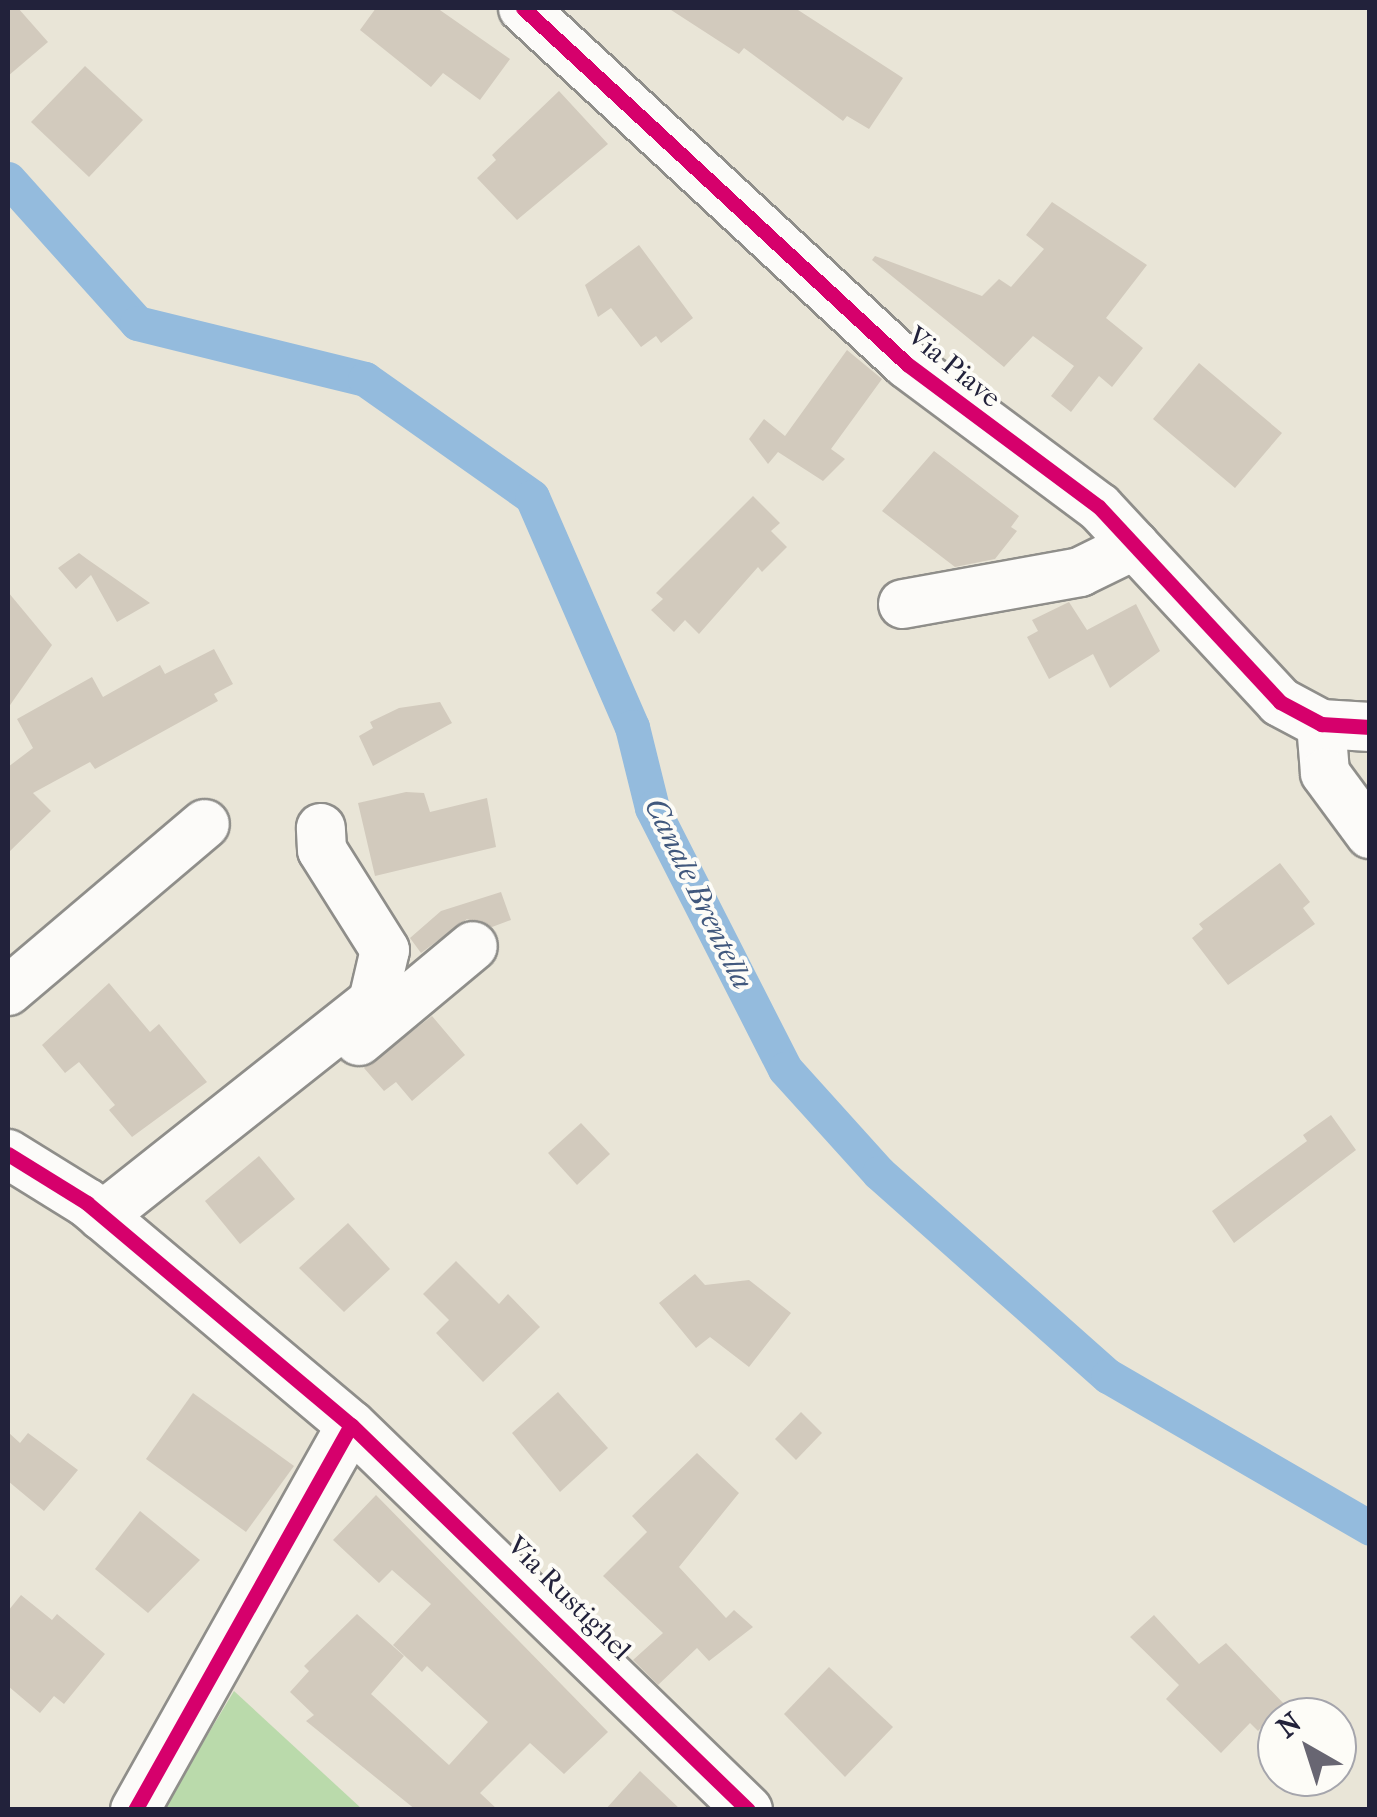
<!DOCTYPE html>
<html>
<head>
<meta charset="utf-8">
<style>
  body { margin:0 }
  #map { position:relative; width:1377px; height:1817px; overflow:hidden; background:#e9e5d7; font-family:"IM FELL French Canon",serif }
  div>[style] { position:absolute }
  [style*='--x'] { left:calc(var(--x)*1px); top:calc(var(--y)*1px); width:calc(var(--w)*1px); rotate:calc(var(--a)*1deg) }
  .green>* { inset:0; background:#badaab }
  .canal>* { height:35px; margin:-17.5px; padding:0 17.5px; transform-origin:17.5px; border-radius:17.5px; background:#94bbdd }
  .building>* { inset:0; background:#d2cabd }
  .roads { filter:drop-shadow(2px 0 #8f8e8a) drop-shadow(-2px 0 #8f8e8a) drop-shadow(0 2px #8f8e8a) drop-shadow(0 -2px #8f8e8a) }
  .minor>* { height:48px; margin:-24px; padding:0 24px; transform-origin:24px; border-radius:24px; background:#fcfbf9 }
  .cycleway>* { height:15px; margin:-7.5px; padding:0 7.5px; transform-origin:7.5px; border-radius:7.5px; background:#d6006c }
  span { translate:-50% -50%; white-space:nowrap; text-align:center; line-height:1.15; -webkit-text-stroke:8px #fdfcf7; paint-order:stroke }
  .street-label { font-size:28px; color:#22223b }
  .water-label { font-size:30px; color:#41587d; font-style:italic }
  .frame { position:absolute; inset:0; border:10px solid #22223b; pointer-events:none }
  .north { position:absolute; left:1257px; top:1697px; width:100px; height:100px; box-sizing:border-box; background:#fdfcf7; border:2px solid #a5a5ac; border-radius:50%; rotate:321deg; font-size:28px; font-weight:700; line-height:40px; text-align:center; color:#22223b }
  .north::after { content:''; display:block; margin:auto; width:35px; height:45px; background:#686672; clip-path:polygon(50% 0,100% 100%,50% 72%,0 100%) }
</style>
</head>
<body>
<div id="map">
  <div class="green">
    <div style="clip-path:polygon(234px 1691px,362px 1809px,163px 1809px)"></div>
  </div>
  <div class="canal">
    <div style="--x:8;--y:179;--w:193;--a:48.1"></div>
    <div style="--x:137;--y:323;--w:235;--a:13.8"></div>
    <div style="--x:365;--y:379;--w:204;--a:35.2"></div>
    <div style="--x:532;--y:497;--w:251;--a:66.5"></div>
    <div style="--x:632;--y:727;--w:83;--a:76.1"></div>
    <div style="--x:652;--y:808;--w:293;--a:63"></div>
    <div style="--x:785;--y:1069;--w:140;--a:47.9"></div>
    <div style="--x:879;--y:1173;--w:306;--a:41.6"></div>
    <div style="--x:1108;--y:1376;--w:303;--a:30.1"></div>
  </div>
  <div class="building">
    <div style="clip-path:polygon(8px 8px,18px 8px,48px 42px,8px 76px)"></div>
    <div style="clip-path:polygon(376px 8px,437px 8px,510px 59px,480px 100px,443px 73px,431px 87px,360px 30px)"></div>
    <div style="clip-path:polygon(668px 8px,795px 8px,903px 78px,869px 129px,847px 116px,843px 121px,744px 48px,739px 54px)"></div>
    <div style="clip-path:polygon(85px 66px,143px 120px,89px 177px,31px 122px)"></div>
    <div style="clip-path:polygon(559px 91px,608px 144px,517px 220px,477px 178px,496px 160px,492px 155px)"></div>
    <div style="clip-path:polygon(1052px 202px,1147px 265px,1106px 318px,1143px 348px,1112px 387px,1099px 376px,1071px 412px,1051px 396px,1074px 366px,1033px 336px,1004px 367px,872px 260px,875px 256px,982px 296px,999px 279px,1011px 287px,1044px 249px,1026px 235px)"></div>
    <div style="clip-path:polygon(639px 245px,693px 318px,661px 343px,656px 336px,641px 347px,611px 308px,598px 317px,585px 285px)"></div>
    <div style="clip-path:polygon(847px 350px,882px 379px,831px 449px,845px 459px,823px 481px,778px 452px,768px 464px,749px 439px,764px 419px,785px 436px)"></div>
    <div style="clip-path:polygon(1199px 363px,1282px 433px,1235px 488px,1153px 419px)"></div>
    <div style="clip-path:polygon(934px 451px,1019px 516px,1011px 527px,1017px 531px,995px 559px,955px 567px,882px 511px)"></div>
    <div style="clip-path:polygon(753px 496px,780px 523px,771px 531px,787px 547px,762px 572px,758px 567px,699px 634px,685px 620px,674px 632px,651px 610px,663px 599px,656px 593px)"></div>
    <div style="clip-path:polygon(79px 553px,87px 559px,150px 603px,117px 622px,91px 575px,76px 589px,58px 568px)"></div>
    <div style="clip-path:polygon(8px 592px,52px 645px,8px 708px)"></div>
    <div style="clip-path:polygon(1069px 602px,1087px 630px,1136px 604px,1160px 651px,1110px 688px,1093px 654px,1049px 679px,1027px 637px,1038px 631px,1032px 620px)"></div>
    <div style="clip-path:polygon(214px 649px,233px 684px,214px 694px,218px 701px,95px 769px,90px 762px,33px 793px,51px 811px,8px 853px,8px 767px,33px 748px,17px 719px,92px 677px,103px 697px,160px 665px,165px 674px)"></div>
    <div style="clip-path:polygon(440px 702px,452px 723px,373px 766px,359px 736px,373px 728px,370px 722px,399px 708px)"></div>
    <div style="clip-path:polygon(406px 792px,424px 793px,430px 812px,487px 798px,496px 847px,375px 876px,358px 803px)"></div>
    <div style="clip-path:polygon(1280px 863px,1310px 902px,1303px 908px,1315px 924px,1228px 985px,1192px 938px,1203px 929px,1199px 924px)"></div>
    <div style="clip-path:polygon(501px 892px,511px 920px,492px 927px,467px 919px,421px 953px,410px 938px,441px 911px)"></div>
    <div style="clip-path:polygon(109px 983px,150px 1032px,159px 1024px,207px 1082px,132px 1137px,109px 1110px,115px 1105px,79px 1062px,65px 1073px,42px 1045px)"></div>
    <div style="clip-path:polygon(432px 1016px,465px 1055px,412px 1101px,396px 1082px,384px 1091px,364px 1068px)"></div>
    <div style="clip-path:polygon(1331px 1115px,1356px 1150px,1234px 1243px,1212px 1211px,1307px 1141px,1303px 1135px)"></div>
    <div style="clip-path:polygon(581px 1123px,610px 1154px,577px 1185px,548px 1153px)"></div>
    <div style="clip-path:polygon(259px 1156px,295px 1199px,240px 1244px,205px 1201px)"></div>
    <div style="clip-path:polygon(348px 1223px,390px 1269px,344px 1312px,299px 1268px)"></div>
    <div style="clip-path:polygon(456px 1261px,499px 1304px,508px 1294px,540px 1327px,483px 1382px,436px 1333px,449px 1320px,423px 1294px)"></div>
    <div style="clip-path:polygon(695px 1274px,705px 1285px,749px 1280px,791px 1313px,749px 1367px,710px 1337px,696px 1348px,659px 1303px)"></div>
    <div style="clip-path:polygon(558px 1392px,608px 1448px,560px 1492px,512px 1433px)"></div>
    <div style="clip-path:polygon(193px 1393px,294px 1466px,246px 1532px,146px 1459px)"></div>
    <div style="clip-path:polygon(801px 1412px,822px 1433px,796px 1460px,775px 1439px)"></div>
    <div style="clip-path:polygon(8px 1432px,20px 1443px,28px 1433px,78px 1470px,44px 1511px,8px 1481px)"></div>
    <div style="clip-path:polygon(697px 1453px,739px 1493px,679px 1567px,726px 1618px,734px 1610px,753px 1627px,709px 1661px,697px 1648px,658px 1685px,633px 1660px,663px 1633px,603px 1576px,647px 1532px,632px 1516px)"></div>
    <div style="clip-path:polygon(376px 1495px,608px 1732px,564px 1774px,530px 1743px,480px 1793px,498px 1810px,416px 1810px,306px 1721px,314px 1715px,290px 1692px,309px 1671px,304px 1666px,357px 1614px,404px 1656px,371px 1694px,449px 1765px,488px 1722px,427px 1666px,422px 1672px,393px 1645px,431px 1604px,392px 1570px,379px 1583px,333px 1540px)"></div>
    <div style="clip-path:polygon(140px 1511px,200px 1560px,148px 1613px,95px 1569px)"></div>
    <div style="clip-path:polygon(21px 1595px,52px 1620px,57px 1614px,105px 1654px,64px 1704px,54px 1696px,40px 1713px,8px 1686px,8px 1611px)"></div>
    <div style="clip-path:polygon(1154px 1615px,1199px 1664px,1226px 1643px,1284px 1704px,1258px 1731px,1250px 1723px,1221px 1753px,1166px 1699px,1179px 1685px,1130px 1637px)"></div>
    <div style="clip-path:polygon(829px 1667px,893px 1727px,845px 1777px,784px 1714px)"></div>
    <div style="clip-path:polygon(640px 1771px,681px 1810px,605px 1810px)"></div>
  </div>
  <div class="roads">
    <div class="minor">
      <div style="--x:523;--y:8;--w:524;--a:42.83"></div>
      <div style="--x:907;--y:364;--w:239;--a:36.7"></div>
      <div style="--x:1099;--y:507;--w:266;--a:47.1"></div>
      <div style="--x:1280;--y:702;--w:47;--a:28.2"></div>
      <div style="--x:1321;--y:724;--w:49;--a:3.5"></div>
      <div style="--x:903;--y:604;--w:180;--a:-10.2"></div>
      <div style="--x:1080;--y:572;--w:61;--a:-26.1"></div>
      <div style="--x:1321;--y:724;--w:49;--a:85.3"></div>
      <div style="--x:1325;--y:773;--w:76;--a:53.6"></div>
      <div style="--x:8;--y:991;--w:258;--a:-40.3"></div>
      <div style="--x:359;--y:1041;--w:148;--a:-39.8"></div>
      <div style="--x:8;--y:1154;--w:93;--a:31.8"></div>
      <div style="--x:87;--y:1203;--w:345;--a:40.1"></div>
      <div style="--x:351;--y:1425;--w:553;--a:44.12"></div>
      <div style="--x:102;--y:1216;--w:346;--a:-38.4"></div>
      <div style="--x:373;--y:1001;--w:52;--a:-76.8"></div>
      <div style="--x:385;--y:950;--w:118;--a:-122.2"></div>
      <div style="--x:322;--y:850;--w:22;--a:-93"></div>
      <div style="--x:135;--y:1810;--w:441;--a:-60.7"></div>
    </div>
  </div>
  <div class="cycleway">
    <div style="--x:523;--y:8;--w:524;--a:42.83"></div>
    <div style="--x:907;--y:364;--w:239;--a:36.7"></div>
    <div style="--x:1099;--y:507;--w:266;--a:47.1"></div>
    <div style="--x:1280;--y:702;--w:47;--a:28.2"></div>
    <div style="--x:1321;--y:724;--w:49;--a:3.5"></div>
    <div style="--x:8;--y:1154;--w:93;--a:31.8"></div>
    <div style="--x:87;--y:1203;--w:345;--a:40.1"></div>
    <div style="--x:351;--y:1425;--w:553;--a:44.12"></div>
    <div style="--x:135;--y:1810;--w:441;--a:-60.7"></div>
  </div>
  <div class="street-label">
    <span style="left:954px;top:367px;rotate:39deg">Via Piave</span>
    <span style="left:569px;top:1598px;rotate:45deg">Via Rustighel</span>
  </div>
  <div class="water-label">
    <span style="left:698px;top:894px;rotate:64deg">Canale Brentella</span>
  </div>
  <div class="frame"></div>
  <div class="north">N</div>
</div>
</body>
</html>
